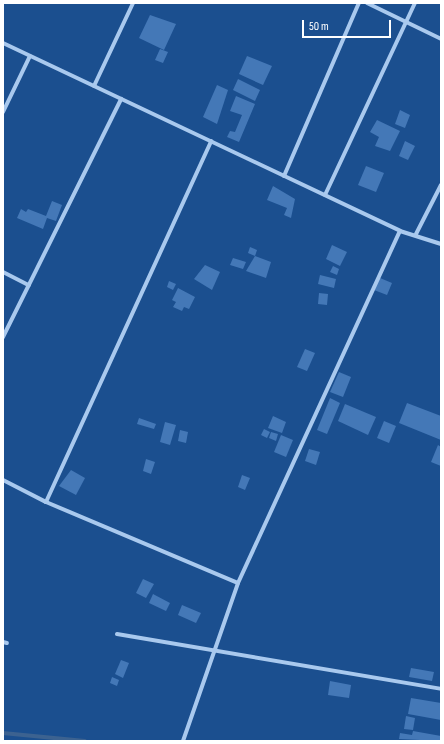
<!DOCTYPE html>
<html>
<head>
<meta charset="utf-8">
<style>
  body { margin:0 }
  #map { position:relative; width:444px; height:744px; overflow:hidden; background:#1b4f8f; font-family:"Sofia Sans Condensed",sans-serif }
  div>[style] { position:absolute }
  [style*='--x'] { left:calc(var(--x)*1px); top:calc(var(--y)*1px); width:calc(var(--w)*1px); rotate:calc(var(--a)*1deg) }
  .stream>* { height:3.5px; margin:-1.75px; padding:0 1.75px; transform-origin:1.75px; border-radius:1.75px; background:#3c6290 }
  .building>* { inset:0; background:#4478b7 }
  .minor>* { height:4px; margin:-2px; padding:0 2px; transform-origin:2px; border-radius:2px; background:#a9c9ee }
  span { translate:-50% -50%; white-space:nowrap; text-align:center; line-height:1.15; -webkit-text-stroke:3.5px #1b4f8f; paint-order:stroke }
  .frame { position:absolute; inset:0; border:4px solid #fff; pointer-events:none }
  .scale { position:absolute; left:302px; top:20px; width:89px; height:18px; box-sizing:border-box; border:2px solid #fff; border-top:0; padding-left:5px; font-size:12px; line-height:14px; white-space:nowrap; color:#fff; -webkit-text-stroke:3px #1b4f8f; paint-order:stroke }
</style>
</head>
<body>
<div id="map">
  <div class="stream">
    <div style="--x:3;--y:733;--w:82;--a:5.6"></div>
  </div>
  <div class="building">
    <div style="clip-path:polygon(150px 15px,176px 24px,164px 50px,139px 38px)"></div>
    <div style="clip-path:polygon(160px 49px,168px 52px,163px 63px,155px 60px)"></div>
    <div style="clip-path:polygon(247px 56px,272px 66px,263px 85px,239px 74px)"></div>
    <div style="clip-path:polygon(238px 79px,260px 90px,255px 101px,233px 90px)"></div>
    <div style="clip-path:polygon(217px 85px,228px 90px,217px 124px,203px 117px)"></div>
    <div style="clip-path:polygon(236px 96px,255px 104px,239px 142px,227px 137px,230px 131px,235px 132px,242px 115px,230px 111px)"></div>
    <div style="clip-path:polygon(400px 110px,410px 115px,405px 128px,395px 124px)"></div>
    <div style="clip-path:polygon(377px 120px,400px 131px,390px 151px,375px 146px,379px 137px,370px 132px)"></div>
    <div style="clip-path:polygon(405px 141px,415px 146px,408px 160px,399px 156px)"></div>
    <div style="clip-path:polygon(366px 166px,384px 173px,376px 192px,358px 185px)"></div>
    <div style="clip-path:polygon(273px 186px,295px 199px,291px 218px,284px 215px,287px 208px,267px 200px)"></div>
    <div style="clip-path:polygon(52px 201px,62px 205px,56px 221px,47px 218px,43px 229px,17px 218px,21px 209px,26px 212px,28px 209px,46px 216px)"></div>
    <div style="clip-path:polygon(332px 245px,347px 252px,340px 266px,326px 259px)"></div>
    <div style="clip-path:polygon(250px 247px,257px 250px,255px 256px,248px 253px)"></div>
    <div style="clip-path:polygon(255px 256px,271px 262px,266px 278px,246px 271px)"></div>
    <div style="clip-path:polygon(233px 258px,246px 262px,243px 269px,230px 265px)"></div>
    <div style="clip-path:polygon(205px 265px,220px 272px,212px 290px,194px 279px)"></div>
    <div style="clip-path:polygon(333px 266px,339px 269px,337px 275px,330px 272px)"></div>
    <div style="clip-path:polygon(320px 275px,336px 279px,334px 288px,318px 284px)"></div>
    <div style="clip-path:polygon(380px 278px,392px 283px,387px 295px,374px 290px)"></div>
    <div style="clip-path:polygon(169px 281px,176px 284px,173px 290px,167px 287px)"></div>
    <div style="clip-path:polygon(178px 288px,195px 297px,189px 309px,184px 307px,182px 311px,173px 307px,176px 302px,172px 300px)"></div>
    <div style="clip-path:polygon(319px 293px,328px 294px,327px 305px,318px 304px)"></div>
    <div style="clip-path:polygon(305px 349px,315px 353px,307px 371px,297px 367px)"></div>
    <div style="clip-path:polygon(339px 372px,351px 377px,343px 397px,330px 392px)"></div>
    <div style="clip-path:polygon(330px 398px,340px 403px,327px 434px,317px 430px)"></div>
    <div style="clip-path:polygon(407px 403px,441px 416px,441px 440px,399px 423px)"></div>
    <div style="clip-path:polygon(345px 404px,376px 417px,368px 435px,338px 421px)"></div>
    <div style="clip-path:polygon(273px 416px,286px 422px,282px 433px,268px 428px)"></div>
    <div style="clip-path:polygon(139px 418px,156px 424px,154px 429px,137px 424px)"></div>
    <div style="clip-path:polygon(384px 421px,396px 426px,389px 443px,377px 438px)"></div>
    <div style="clip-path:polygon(165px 422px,176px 425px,170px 445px,160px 442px)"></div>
    <div style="clip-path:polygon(264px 429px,270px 432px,267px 438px,261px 435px)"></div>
    <div style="clip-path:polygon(180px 430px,188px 432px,186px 443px,178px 441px)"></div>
    <div style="clip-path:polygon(271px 432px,278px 434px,276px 441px,269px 438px)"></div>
    <div style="clip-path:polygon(281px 435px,293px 440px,286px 457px,274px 452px)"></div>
    <div style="clip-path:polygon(438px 445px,441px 447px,441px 466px,431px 462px)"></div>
    <div style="clip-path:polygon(309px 449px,320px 452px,316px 465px,305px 461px)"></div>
    <div style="clip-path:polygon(146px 459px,155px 462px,151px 474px,143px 471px)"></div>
    <div style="clip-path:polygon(71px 470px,85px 478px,76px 495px,59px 486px)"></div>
    <div style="clip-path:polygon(242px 475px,250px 478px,245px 490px,238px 487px)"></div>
    <div style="clip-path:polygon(143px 579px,154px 584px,146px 598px,136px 593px)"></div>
    <div style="clip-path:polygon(153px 594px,170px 603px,166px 611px,149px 603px)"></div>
    <div style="clip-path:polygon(182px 605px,201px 613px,196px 623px,178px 615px)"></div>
    <div style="clip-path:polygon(121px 660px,129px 663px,123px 678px,115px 674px)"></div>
    <div style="clip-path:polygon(411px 668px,434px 672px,432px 681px,409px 677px)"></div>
    <div style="clip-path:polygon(112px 677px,119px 680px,117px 686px,110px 683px)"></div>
    <div style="clip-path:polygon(330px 681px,351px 685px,349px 698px,328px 695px)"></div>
    <div style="clip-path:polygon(411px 698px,441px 703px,441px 720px,408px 714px)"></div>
    <div style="clip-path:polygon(406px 716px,415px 718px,413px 730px,404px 729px)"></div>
    <div style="clip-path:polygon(413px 731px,441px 736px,441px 741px,399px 739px,400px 733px,412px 735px)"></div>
  </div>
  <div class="minor">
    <div style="--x:367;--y:3;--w:82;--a:25.9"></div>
    <div style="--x:3;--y:43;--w:439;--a:25.3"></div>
    <div style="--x:400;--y:231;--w:43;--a:17.6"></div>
    <div style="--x:94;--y:86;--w:92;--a:-64.8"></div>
    <div style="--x:3;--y:112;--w:62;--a:-64.3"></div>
    <div style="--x:284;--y:176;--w:189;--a:-66.6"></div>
    <div style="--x:325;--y:195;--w:212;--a:-64.9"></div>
    <div style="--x:416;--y:234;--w:55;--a:-63"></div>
    <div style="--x:3;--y:272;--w:29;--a:27"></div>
    <div style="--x:3;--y:337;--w:266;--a:-63.6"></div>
    <div style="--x:3;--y:480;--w:48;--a:27.1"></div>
    <div style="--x:46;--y:502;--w:208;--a:22.9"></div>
    <div style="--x:46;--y:502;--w:397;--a:-65.4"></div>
    <div style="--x:117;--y:634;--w:329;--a:9.6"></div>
    <div style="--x:3;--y:642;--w:4;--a:14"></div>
    <div style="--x:183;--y:741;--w:167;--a:-70.8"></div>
    <div style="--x:238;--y:583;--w:387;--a:-65.3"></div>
  </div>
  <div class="frame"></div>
  <div class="scale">50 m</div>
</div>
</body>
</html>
